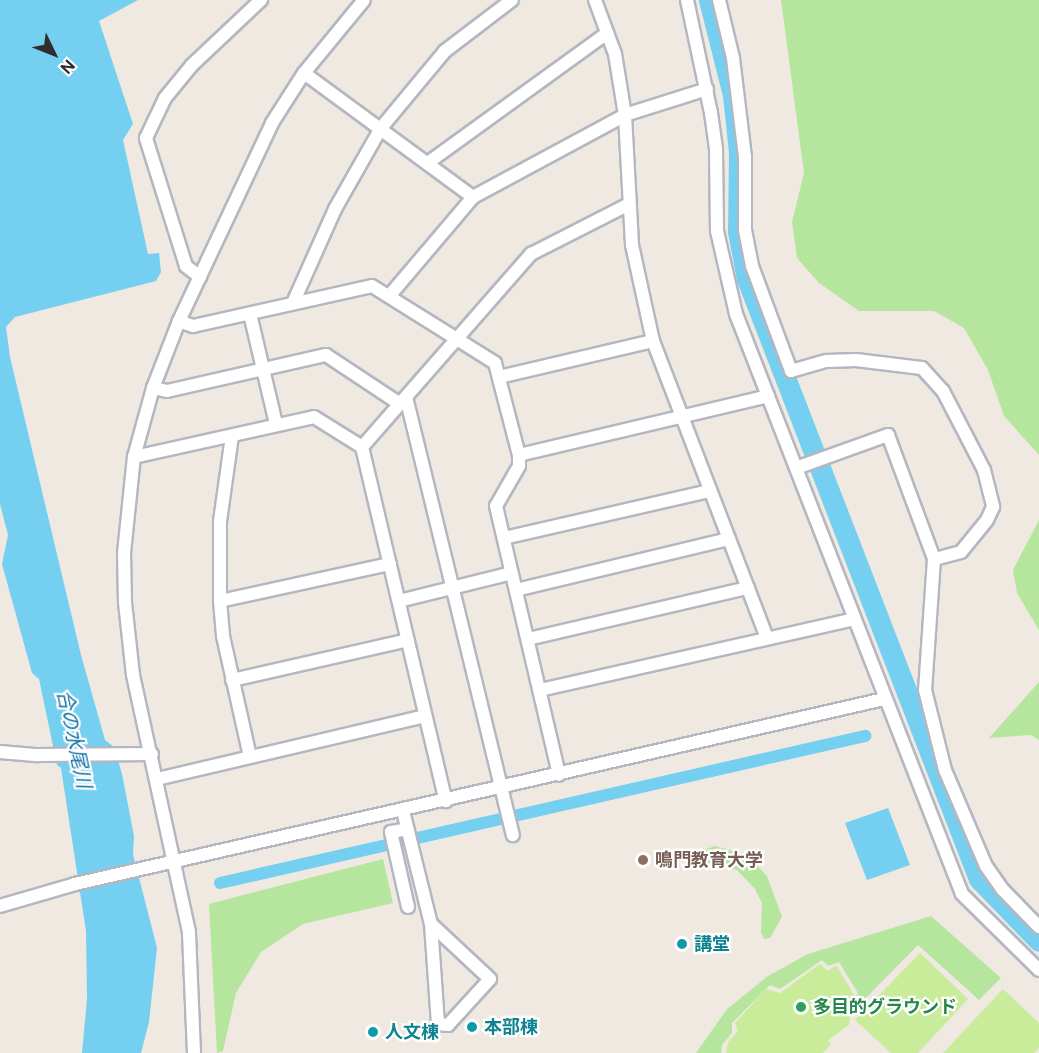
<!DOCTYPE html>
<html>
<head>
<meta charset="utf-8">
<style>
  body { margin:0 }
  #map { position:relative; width:1039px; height:1053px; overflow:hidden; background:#efe9e1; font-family:"Public Sans","Noto Sans JP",sans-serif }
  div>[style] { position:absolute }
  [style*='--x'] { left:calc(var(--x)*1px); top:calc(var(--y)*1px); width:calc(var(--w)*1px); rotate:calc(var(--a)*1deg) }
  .green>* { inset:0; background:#b6e59e }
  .pitch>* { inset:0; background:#c9ec9a }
  .water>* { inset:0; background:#75cff0 }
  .canal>* { height:12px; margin:-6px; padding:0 6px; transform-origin:6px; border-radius:6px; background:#75cff0 }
  .river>* { height:21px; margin:-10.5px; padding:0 10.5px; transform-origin:10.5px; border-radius:10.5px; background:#75cff0 }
  .roads { filter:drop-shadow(2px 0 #b4b7c1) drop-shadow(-2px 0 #b4b7c1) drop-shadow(0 2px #b4b7c1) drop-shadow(0 -2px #b4b7c1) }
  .minor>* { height:12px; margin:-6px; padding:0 6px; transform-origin:6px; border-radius:6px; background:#fff }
  .dots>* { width:16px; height:16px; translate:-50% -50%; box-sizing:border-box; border:3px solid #fff; border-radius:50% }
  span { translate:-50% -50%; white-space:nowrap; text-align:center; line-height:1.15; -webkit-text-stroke:4.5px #fff; paint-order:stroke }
  .education-label { font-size:18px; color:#785e54; font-weight:700 }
  .left { translate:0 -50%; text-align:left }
  .culture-label { font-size:18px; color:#0d838f; font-weight:700 }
  .leisure-label { font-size:18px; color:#27864d; font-weight:700 }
  .water-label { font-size:20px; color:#0d6fa3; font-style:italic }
  .north { position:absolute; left:24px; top:24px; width:60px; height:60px; -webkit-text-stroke:4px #fff; paint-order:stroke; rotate:133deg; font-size:16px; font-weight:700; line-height:24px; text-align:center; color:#2e2e2e }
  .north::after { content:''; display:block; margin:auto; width:21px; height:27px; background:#2e2e2e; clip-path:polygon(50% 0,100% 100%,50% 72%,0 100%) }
</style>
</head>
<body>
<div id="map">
  <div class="green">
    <div style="clip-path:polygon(781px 0,1039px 0,1039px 455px,1004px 416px,988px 370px,964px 328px,934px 311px,859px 311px,819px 283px,797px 258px,792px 222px,804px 173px)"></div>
    <div style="clip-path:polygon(1039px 520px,1039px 630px,1017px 593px,1013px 570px)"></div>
    <div style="clip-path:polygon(1039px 682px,1039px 740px,1031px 735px,989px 738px)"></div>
    <div style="clip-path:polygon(715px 846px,747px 855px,767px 876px,782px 917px,770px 938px,764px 939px,761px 932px,762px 903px,755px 889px,737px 870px,718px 863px,703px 863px,698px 857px,697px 852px)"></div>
    <div style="clip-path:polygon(383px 859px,393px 903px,303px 924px,261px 952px,236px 993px,223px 1051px,217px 1053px,209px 904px)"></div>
    <div style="clip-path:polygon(931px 916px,1001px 978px,979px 1000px,918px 945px,855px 1009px,852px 1002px,858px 993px,839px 962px,828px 966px,822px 960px,780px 989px,770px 985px,732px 1023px,732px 1033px,722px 1045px,721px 1053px,696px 1053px,727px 1009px,768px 976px,808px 954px)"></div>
  </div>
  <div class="pitch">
    <div style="clip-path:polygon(920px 953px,968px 999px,918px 1053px,891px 1053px,855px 1020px)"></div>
    <div style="clip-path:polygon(820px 964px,828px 971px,836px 965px,854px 995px,849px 1025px,828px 1040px,831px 1044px,823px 1053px,726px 1053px,728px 1042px,738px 1031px,735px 1023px,766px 989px,780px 993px)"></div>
    <div style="clip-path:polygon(1003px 989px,1039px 1023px,1039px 1048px,1034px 1053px,943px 1053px)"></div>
  </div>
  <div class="water">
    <div style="clip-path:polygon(0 0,138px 0,99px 21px,133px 124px,123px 140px,148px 254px,159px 253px,161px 272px,156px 281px,15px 317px,6px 327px,10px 357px,81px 655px,105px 740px,114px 747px,122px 774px,134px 836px,133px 854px,157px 948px,149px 1022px,141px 1053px,82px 1053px,87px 999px,86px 931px,61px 768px,57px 765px,39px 679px,32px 673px,2px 564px,8px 535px,0 504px)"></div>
    <div style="clip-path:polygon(888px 808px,910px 865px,867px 880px,845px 823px)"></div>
  </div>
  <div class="canal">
    <div style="--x:220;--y:883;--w:662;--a:-12.84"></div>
  </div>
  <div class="river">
    <div style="--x:709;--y:0;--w:98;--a:75.8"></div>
    <div style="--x:733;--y:95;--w:57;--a:84"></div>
    <div style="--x:739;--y:152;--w:79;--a:90.7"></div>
    <div style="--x:738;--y:231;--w:49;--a:79.4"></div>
    <div style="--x:747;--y:279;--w:643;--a:68.86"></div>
    <div style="--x:979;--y:879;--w:86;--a:45.9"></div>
  </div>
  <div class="roads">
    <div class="minor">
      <div style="--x:595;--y:0;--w:58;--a:69.7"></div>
      <div style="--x:615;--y:54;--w:62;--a:80.7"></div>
      <div style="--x:625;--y:115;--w:130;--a:86.9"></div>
      <div style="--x:632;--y:245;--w:98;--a:77.7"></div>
      <div style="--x:653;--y:341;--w:318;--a:69"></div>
      <div style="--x:687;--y:0;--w:116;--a:78"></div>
      <div style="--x:711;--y:113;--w:37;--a:82"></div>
      <div style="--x:716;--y:150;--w:81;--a:89.3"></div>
      <div style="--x:717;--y:231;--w:85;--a:77.1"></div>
      <div style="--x:736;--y:314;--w:622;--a:68.71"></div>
      <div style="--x:962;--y:894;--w:108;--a:44.6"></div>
      <div style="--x:719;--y:0;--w:60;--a:76.4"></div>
      <div style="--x:733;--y:58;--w:100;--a:83.1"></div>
      <div style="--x:745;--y:157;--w:73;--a:90"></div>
      <div style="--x:745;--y:230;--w:37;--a:79"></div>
      <div style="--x:752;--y:266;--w:112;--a:69.6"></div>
      <div style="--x:791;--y:371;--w:37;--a:-16"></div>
      <div style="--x:827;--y:361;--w:29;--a:-2"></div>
      <div style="--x:856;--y:360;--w:66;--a:6.9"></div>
      <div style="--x:922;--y:368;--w:31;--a:48"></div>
      <div style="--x:943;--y:391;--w:89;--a:62.6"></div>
      <div style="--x:984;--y:470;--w:38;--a:76"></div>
      <div style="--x:993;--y:507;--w:14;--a:115"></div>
      <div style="--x:987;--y:520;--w:41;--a:129.1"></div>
      <div style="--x:961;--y:552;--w:28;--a:165"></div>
      <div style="--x:304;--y:73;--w:210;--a:36.3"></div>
      <div style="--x:429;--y:162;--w:220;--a:-35.9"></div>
      <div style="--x:200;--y:277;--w:18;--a:-142"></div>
      <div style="--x:186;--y:266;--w:134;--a:-107.4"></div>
      <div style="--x:146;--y:138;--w:44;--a:-64.6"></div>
      <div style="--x:165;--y:98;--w:43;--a:-50.7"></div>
      <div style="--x:192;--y:65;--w:95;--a:-43.3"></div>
      <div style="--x:390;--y:295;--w:128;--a:-49.7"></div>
      <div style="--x:473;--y:197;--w:173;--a:-28.3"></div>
      <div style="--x:625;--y:115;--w:86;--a:-17.6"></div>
      <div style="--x:293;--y:303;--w:103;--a:-65.9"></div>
      <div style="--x:335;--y:209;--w:93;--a:-60.4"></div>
      <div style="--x:381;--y:128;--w:100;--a:-50.3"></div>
      <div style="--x:445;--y:51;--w:84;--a:-37.3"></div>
      <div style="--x:250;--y:314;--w:113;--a:76.7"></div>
      <div style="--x:179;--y:321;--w:15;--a:20"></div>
      <div style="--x:193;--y:326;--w:183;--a:-12.6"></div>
      <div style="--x:372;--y:286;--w:145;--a:32"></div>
      <div style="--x:495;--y:363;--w:95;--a:75.4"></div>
      <div style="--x:519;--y:455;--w:11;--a:90"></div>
      <div style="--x:519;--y:466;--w:46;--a:119.9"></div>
      <div style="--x:496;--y:506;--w:276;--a:76.8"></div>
      <div style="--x:499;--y:377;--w:158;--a:-13.2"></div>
      <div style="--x:153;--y:388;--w:14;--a:12"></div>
      <div style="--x:167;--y:391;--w:163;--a:-12.8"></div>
      <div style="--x:326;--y:355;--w:89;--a:33.5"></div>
      <div style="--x:406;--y:397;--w:451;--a:76.3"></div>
      <div style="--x:232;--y:436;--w:86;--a:98"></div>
      <div style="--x:220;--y:521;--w:80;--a:90"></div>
      <div style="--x:220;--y:601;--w:35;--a:85"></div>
      <div style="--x:223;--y:636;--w:124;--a:77.4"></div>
      <div style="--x:362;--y:447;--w:257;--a:-48.8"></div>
      <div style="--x:531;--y:254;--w:110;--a:-27"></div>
      <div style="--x:519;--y:455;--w:256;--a:-13.3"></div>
      <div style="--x:134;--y:457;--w:184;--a:-12.5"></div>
      <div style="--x:314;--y:417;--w:57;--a:32"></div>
      <div style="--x:362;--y:447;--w:364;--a:76.7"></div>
      <div style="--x:796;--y:468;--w:98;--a:-19.7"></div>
      <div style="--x:888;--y:435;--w:132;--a:69.6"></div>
      <div style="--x:934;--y:559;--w:131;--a:93.9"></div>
      <div style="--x:925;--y:690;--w:82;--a:76"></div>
      <div style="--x:945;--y:770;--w:104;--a:66.9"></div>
      <div style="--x:986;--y:866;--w:29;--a:55"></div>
      <div style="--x:1003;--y:890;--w:52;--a:45.8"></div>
      <div style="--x:504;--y:538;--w:211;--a:-12.9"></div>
      <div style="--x:516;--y:590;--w:219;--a:-13.5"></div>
      <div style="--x:220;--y:601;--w:174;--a:-12.3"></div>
      <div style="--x:399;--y:601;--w:116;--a:-13.9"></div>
      <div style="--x:528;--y:639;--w:226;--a:-13.1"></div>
      <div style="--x:232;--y:680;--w:180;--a:-12.8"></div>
      <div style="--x:540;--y:690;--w:322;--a:-12.7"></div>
      <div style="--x:0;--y:752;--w:38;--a:5"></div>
      <div style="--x:38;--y:755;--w:114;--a:-0.5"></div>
      <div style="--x:157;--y:779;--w:275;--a:-13.2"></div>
      <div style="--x:403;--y:811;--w:116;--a:76.1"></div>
      <div style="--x:431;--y:924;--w:100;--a:86"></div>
      <div style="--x:438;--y:1024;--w:10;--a:6"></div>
      <div style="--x:448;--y:1025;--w:62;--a:-47.6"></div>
      <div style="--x:490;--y:979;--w:81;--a:-137"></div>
      <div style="--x:0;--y:906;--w:78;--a:-16.3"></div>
      <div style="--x:75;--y:884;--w:830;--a:-12.88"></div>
      <div style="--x:408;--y:907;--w:77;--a:-102.8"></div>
      <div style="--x:391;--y:832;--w:17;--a:-10"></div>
      <div style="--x:194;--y:1053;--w:121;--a:-92.4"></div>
      <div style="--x:189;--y:932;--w:263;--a:-102.3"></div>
      <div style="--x:133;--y:675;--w:72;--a:-96.3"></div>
      <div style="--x:125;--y:603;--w:50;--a:-91.1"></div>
      <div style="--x:124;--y:553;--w:97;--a:-84.1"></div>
      <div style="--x:134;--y:457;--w:72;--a:-74.6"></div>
      <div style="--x:153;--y:388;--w:72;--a:-68.8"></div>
      <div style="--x:179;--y:321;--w:219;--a:-64.8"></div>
      <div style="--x:272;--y:123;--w:59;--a:-57.4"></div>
      <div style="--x:304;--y:73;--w:94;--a:-50.6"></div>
    </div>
  </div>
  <div class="dots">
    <div style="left:643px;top:860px;background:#8d6e63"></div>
    <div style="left:682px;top:944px;background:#0f9aa8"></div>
    <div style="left:801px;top:1007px;background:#2e9e5b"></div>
    <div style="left:472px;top:1027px;background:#0f9aa8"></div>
    <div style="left:373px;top:1032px;background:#0f9aa8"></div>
  </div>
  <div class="education-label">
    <span class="left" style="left:655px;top:860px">鳴門教育大学</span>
  </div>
  <div class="culture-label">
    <span class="left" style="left:694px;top:944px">講堂</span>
    <span class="left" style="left:484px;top:1027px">本部棟</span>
    <span class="left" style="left:385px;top:1032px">人文棟</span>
  </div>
  <div class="leisure-label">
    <span class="left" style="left:813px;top:1007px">多目的グラウンド</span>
  </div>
  <div class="water-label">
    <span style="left:74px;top:739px;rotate:78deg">合の水尾川</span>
  </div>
  <div class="north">N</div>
</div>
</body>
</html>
